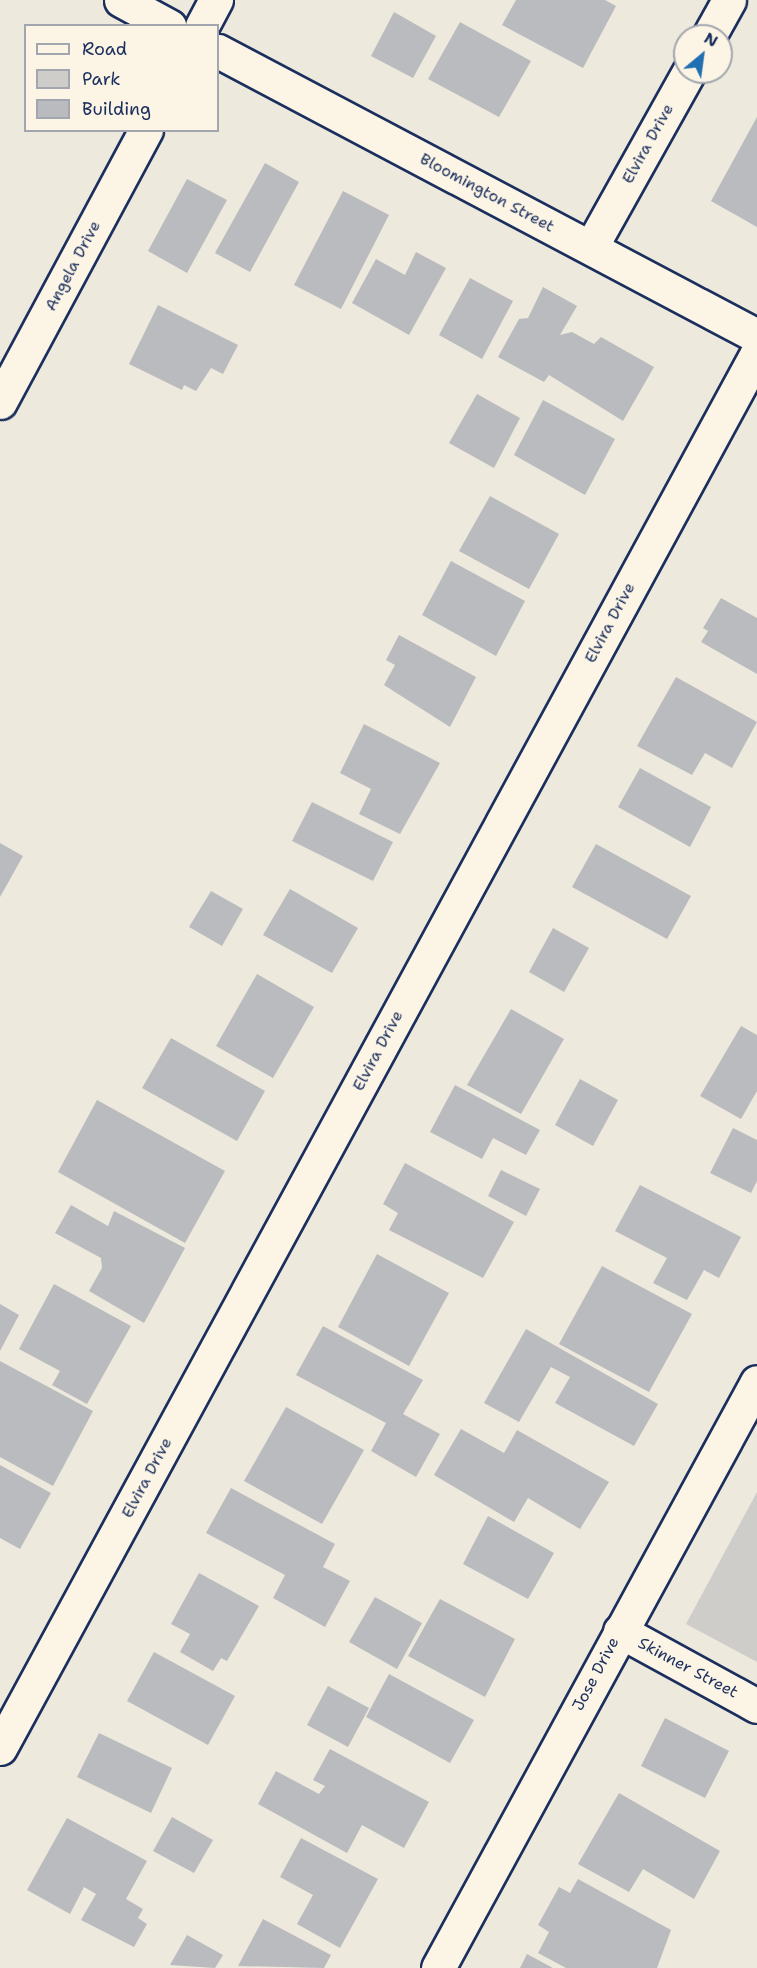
<!DOCTYPE html>
<html>
<head>
<meta charset="utf-8">
<style>
  body { margin:0 }
  #map { position:relative; width:757px; height:1968px; overflow:hidden; background:#eee9dd; font-family:"Shantell Sans",sans-serif }
  div>[style] { position:absolute }
  [style*='--x'] { left:calc(var(--x)*1px); top:calc(var(--y)*1px); width:calc(var(--w)*1px); rotate:calc(var(--a)*1deg) }
  .green>* { inset:0; background:#cfcdca }
  .building>* { inset:0; background:#babbbe }
  .roads { filter:drop-shadow(2px 0 #1b2f5e) drop-shadow(-2px 0 #1b2f5e) drop-shadow(0 2px #1b2f5e) drop-shadow(0 -2px #1b2f5e) }
  .street>* { height:33px; margin:-16.5px; padding:0 16.5px; transform-origin:16.5px; border-radius:16.5px; background:#fcf5e5 }
  span { translate:-50% -50%; white-space:nowrap; text-align:center; line-height:1.15; -webkit-text-stroke:4.5px #fcf5e5; paint-order:stroke }
  .street-label { font-size:16px; color:#1b2f5e }
  .legend { position:absolute; left:24px; top:24px; width:195px; height:108px; box-sizing:border-box; background:#fcf5e5; border:2px solid #a2a6af; margin:0; padding:8px 10px; list-style:none; font-size:18px; color:#1b2f5e }
  .legend li { display:flex; align-items:center; gap:12px; height:30px }
  .legend b { width:30px; border:2px solid #a2a6af }
  .north { position:absolute; left:673px; top:24px; width:60px; height:60px; box-sizing:border-box; background:#fcf5e5; border:2px solid #a2a6af; border-radius:50%; rotate:29deg; font-size:16px; font-weight:700; line-height:24px; text-align:center; color:#1b2f5e }
  .north::after { content:''; display:block; margin:auto; width:21px; height:27px; background:#1f6fb2; clip-path:polygon(50% 0,100% 100%,50% 72%,0 100%) }
</style>
</head>
<body>
<div id="map">
  <div class="green">
    <div style="clip-path:polygon(757px 1492px,757px 1662px,686px 1624px)"></div>
  </div>
  <div class="building">
    <div style="clip-path:polygon(516px 0,605px 0,616px 6px,583px 68px,502px 25px)"></div>
    <div style="clip-path:polygon(394px 12px,436px 36px,413px 78px,371px 56px)"></div>
    <div style="clip-path:polygon(460px 22px,531px 61px,499px 117px,428px 79px)"></div>
    <div style="clip-path:polygon(757px 117px,757px 227px,711px 201px)"></div>
    <div style="clip-path:polygon(265px 163px,299px 182px,250px 272px,215px 253px)"></div>
    <div style="clip-path:polygon(187px 179px,227px 200px,187px 273px,148px 251px)"></div>
    <div style="clip-path:polygon(343px 191px,389px 215px,341px 309px,294px 285px)"></div>
    <div style="clip-path:polygon(416px 252px,446px 268px,409px 335px,352px 303px,376px 259px,405px 275px)"></div>
    <div style="clip-path:polygon(470px 278px,513px 301px,482px 359px,439px 335px)"></div>
    <div style="clip-path:polygon(543px 287px,577px 306px,560px 335px,572px 332px,594px 344px,601px 337px,654px 367px,623px 421px,549px 375px,544px 382px,498px 357px,519px 319px,528px 318px)"></div>
    <div style="clip-path:polygon(158px 305px,238px 345px,223px 374px,211px 368px,196px 391px,184px 385px,182px 390px,129px 364px)"></div>
    <div style="clip-path:polygon(477px 394px,520px 418px,494px 468px,449px 443px)"></div>
    <div style="clip-path:polygon(543px 400px,615px 439px,585px 495px,514px 455px)"></div>
    <div style="clip-path:polygon(490px 496px,559px 534px,529px 589px,459px 551px)"></div>
    <div style="clip-path:polygon(451px 561px,525px 601px,496px 656px,422px 615px)"></div>
    <div style="clip-path:polygon(721px 598px,757px 618px,757px 674px,701px 642px,708px 631px,703px 628px)"></div>
    <div style="clip-path:polygon(399px 635px,476px 677px,450px 727px,384px 685px,395px 665px,386px 660px)"></div>
    <div style="clip-path:polygon(676px 677px,757px 722px,732px 768px,705px 753px,692px 775px,637px 746px)"></div>
    <div style="clip-path:polygon(364px 724px,440px 763px,400px 834px,359px 814px,371px 789px,340px 773px)"></div>
    <div style="clip-path:polygon(640px 768px,711px 807px,690px 847px,618px 807px)"></div>
    <div style="clip-path:polygon(312px 802px,393px 842px,373px 881px,292px 841px)"></div>
    <div style="clip-path:polygon(0 843px,23px 856px,0 897px)"></div>
    <div style="clip-path:polygon(596px 844px,691px 896px,667px 939px,572px 887px)"></div>
    <div style="clip-path:polygon(290px 889px,358px 928px,332px 973px,263px 935px)"></div>
    <div style="clip-path:polygon(211px 891px,243px 909px,222px 946px,189px 927px)"></div>
    <div style="clip-path:polygon(553px 928px,589px 948px,564px 992px,529px 972px)"></div>
    <div style="clip-path:polygon(257px 974px,314px 1007px,273px 1078px,216px 1046px)"></div>
    <div style="clip-path:polygon(511px 1009px,564px 1039px,521px 1114px,467px 1085px)"></div>
    <div style="clip-path:polygon(741px 1026px,757px 1035px,757px 1091px,741px 1119px,700px 1096px)"></div>
    <div style="clip-path:polygon(171px 1038px,265px 1091px,237px 1141px,142px 1088px)"></div>
    <div style="clip-path:polygon(580px 1079px,618px 1100px,593px 1146px,555px 1125px)"></div>
    <div style="clip-path:polygon(455px 1085px,540px 1130px,526px 1155px,493px 1138px,482px 1159px,430px 1132px)"></div>
    <div style="clip-path:polygon(97px 1100px,225px 1171px,185px 1243px,58px 1172px)"></div>
    <div style="clip-path:polygon(733px 1128px,757px 1140px,757px 1181px,751px 1193px,710px 1173px)"></div>
    <div style="clip-path:polygon(405px 1163px,514px 1222px,483px 1278px,389px 1230px,398px 1213px,383px 1204px)"></div>
    <div style="clip-path:polygon(501px 1170px,540px 1189px,526px 1216px,488px 1196px)"></div>
    <div style="clip-path:polygon(640px 1185px,741px 1237px,719px 1278px,704px 1270px,687px 1300px,653px 1283px,667px 1258px,615px 1231px)"></div>
    <div style="clip-path:polygon(71px 1205px,108px 1226px,114px 1211px,185px 1248px,144px 1323px,89px 1291px,102px 1268px,101px 1258px,55px 1233px)"></div>
    <div style="clip-path:polygon(377px 1254px,449px 1293px,409px 1366px,338px 1327px)"></div>
    <div style="clip-path:polygon(602px 1266px,692px 1314px,649px 1392px,559px 1344px)"></div>
    <div style="clip-path:polygon(54px 1284px,131px 1326px,87px 1404px,52px 1385px,60px 1371px,19px 1349px)"></div>
    <div style="clip-path:polygon(0 1304px,19px 1315px,0 1351px)"></div>
    <div style="clip-path:polygon(323px 1326px,423px 1380px,403px 1414px,440px 1434px,416px 1477px,371px 1451px,386px 1423px,296px 1375px)"></div>
    <div style="clip-path:polygon(526px 1329px,658px 1404px,634px 1446px,555px 1403px,570px 1377px,551px 1367px,519px 1422px,484px 1403px)"></div>
    <div style="clip-path:polygon(0 1361px,93px 1411px,53px 1486px,0 1457px)"></div>
    <div style="clip-path:polygon(286px 1407px,364px 1450px,322px 1524px,244px 1481px)"></div>
    <div style="clip-path:polygon(461px 1429px,504px 1453px,517px 1430px,609px 1482px,580px 1529px,528px 1498px,514px 1522px,434px 1475px)"></div>
    <div style="clip-path:polygon(0 1465px,51px 1493px,20px 1549px,0 1538px)"></div>
    <div style="clip-path:polygon(231px 1488px,335px 1544px,323px 1567px,350px 1581px,325px 1627px,273px 1598px,285px 1575px,206px 1533px)"></div>
    <div style="clip-path:polygon(488px 1516px,554px 1553px,528px 1599px,463px 1564px)"></div>
    <div style="clip-path:polygon(199px 1573px,259px 1606px,227px 1661px,221px 1658px,213px 1671px,180px 1652px,190px 1634px,171px 1624px)"></div>
    <div style="clip-path:polygon(375px 1597px,422px 1623px,397px 1669px,349px 1642px)"></div>
    <div style="clip-path:polygon(440px 1599px,515px 1639px,485px 1697px,408px 1656px)"></div>
    <div style="clip-path:polygon(154px 1652px,235px 1696px,208px 1745px,127px 1701px)"></div>
    <div style="clip-path:polygon(389px 1674px,474px 1720px,450px 1763px,366px 1717px)"></div>
    <div style="clip-path:polygon(328px 1686px,369px 1708px,348px 1747px,307px 1725px)"></div>
    <div style="clip-path:polygon(665px 1718px,729px 1751px,705px 1798px,641px 1766px)"></div>
    <div style="clip-path:polygon(99px 1733px,172px 1768px,151px 1813px,77px 1777px)"></div>
    <div style="clip-path:polygon(330px 1749px,429px 1802px,404px 1848px,362px 1825px,347px 1853px,258px 1804px,276px 1771px,319px 1794px,325px 1786px,313px 1780px)"></div>
    <div style="clip-path:polygon(619px 1793px,720px 1851px,694px 1899px,643px 1869px,629px 1892px,578px 1864px)"></div>
    <div style="clip-path:polygon(172px 1817px,213px 1840px,194px 1873px,153px 1851px)"></div>
    <div style="clip-path:polygon(67px 1818px,147px 1861px,126px 1899px,143px 1909px,138px 1918px,147px 1924px,134px 1947px,81px 1920px,96px 1894px,84px 1887px,70px 1914px,27px 1890px)"></div>
    <div style="clip-path:polygon(301px 1838px,378px 1879px,340px 1948px,297px 1924px,313px 1895px,280px 1877px)"></div>
    <div style="clip-path:polygon(578px 1879px,671px 1930px,657px 1968px,566px 1968px,538px 1953px,549px 1932px,538px 1925px,559px 1887px,570px 1893px)"></div>
    <div style="clip-path:polygon(263px 1919px,331px 1955px,324px 1968px,238px 1966px)"></div>
    <div style="clip-path:polygon(187px 1935px,223px 1955px,215px 1968px,170px 1965px)"></div>
    <div style="clip-path:polygon(527px 1954px,553px 1968px,520px 1968px)"></div>
  </div>
  <div class="roads">
    <div class="street">
      <div style="--x:121;--y:0;--w:55;--a:28.4"></div>
      <div style="--x:202;--y:26;--w:30;--a:-62"></div>
      <div style="--x:709;--y:36;--w:41;--a:-60.9"></div>
      <div style="--x:218;--y:51;--w:610;--a:27.87"></div>
      <div style="--x:591;--y:247;--w:201;--a:-60.8"></div>
      <div style="--x:0;--y:402;--w:309;--a:-61.8"></div>
      <div style="--x:620;--y:1631;--w:156;--a:28.7"></div>
      <div style="--x:0;--y:1748;--w:1587;--a:-61.51"></div>
      <div style="--x:438;--y:1968;--w:667;--a:-61.44"></div>
    </div>
  </div>
  <div class="street-label">
    <span style="left:648px;top:144px;rotate:-61deg">Elvira Drive</span>
    <span style="left:487px;top:193px;rotate:28deg">Bloomington Street</span>
    <span style="left:73px;top:266px;rotate:-62deg">Angela Drive</span>
    <span style="left:610px;top:623px;rotate:-62deg">Elvira Drive</span>
    <span style="left:378px;top:1051px;rotate:-62deg">Elvira Drive</span>
    <span style="left:147px;top:1478px;rotate:-62deg">Elvira Drive</span>
    <span style="left:688px;top:1668px;rotate:28deg">Skinner Street</span>
    <span style="left:596px;top:1674px;rotate:-62deg">Jose Drive</span>
  </div>
  <ul class="legend">
  <li><b style="height:8px;background:#fcf5e5"></b>Road</li>
  <li><b style="height:16px;background:#cfcdca"></b>Park</li>
  <li><b style="height:16px;background:#babbbe"></b>Building</li>
  </ul>
  <div class="north">N</div>
</div>
</body>
</html>
